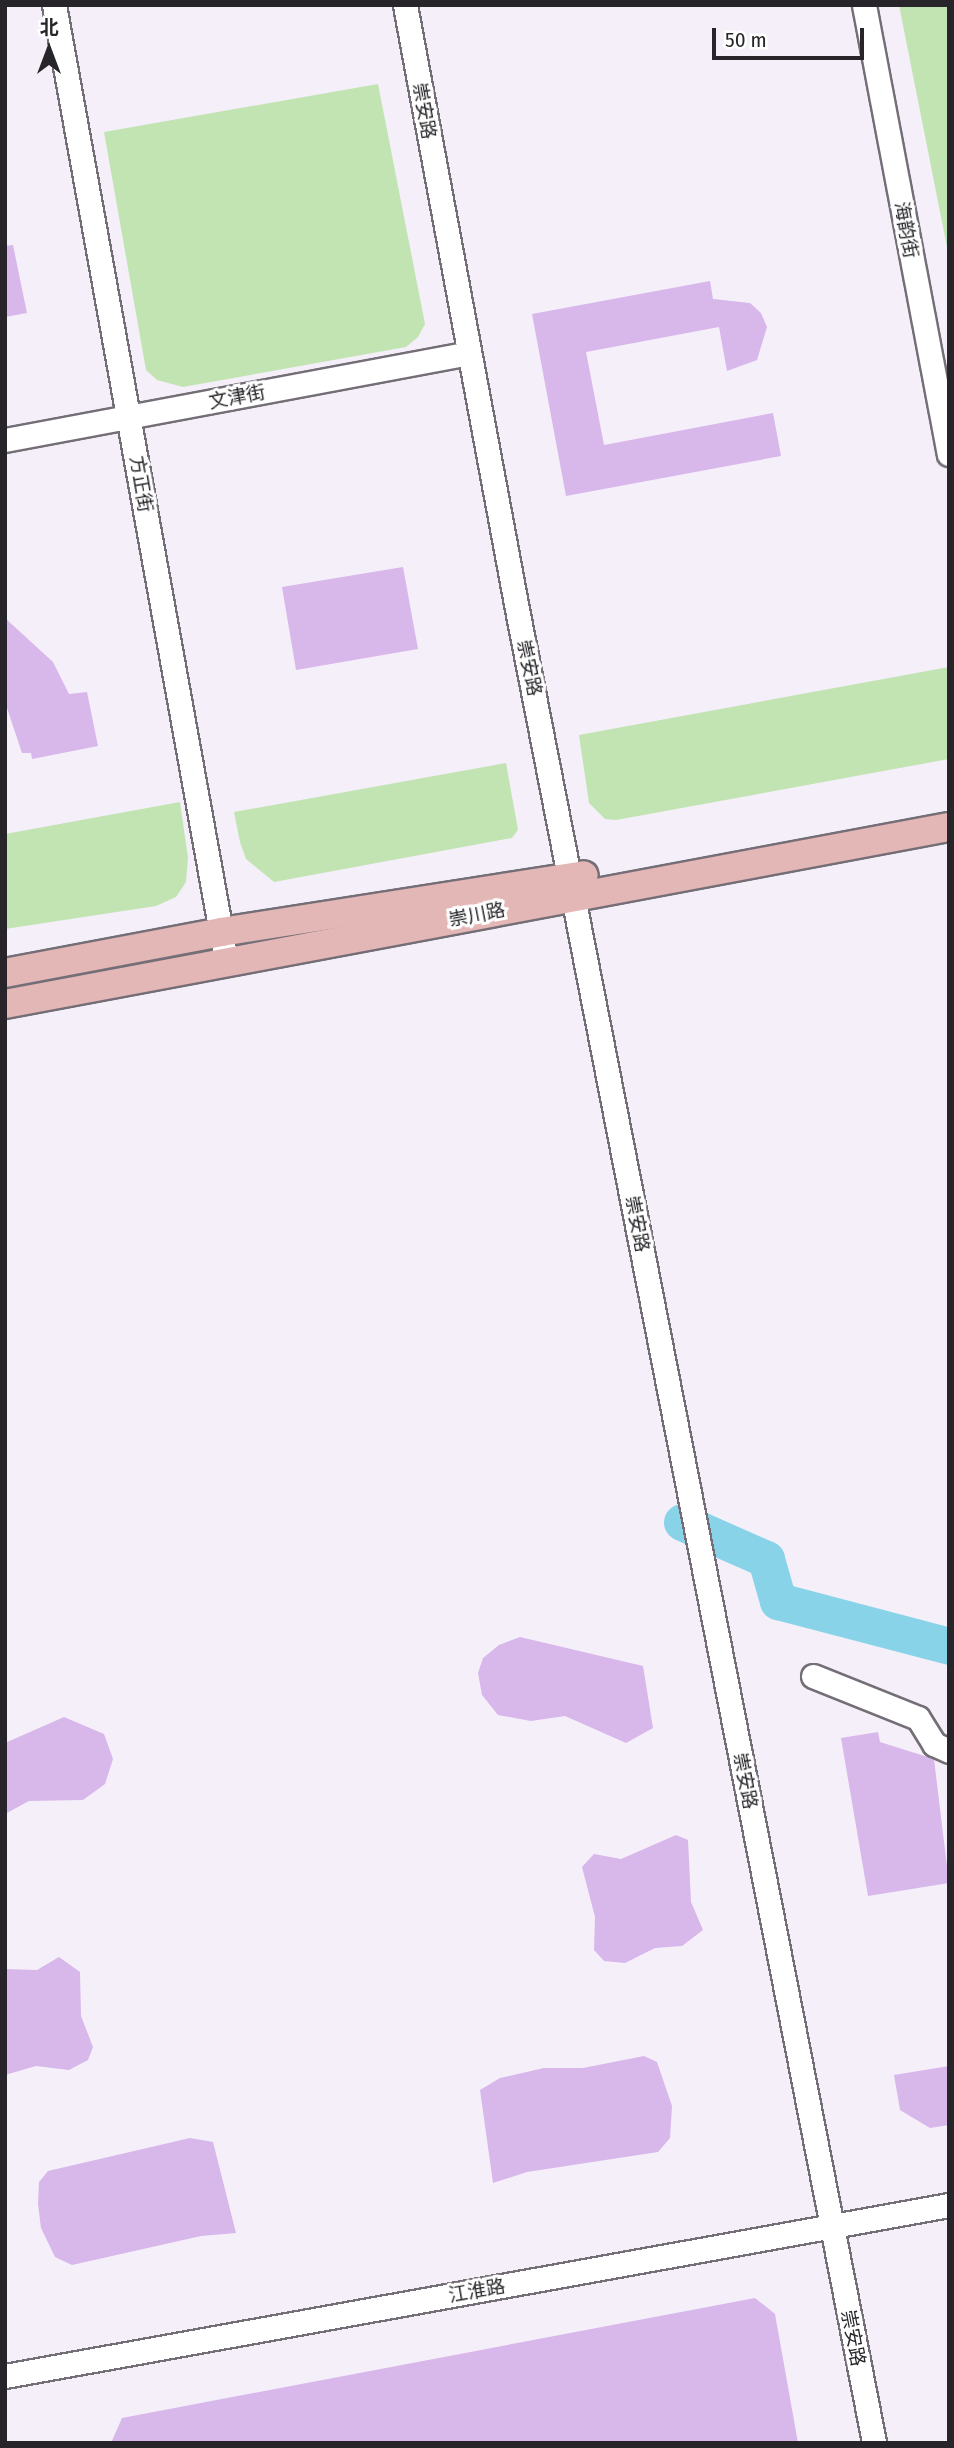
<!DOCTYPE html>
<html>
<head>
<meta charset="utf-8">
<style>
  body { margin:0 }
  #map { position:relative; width:954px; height:2448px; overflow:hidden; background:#f5eff9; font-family:"Fira Sans Condensed","Noto Sans SC",sans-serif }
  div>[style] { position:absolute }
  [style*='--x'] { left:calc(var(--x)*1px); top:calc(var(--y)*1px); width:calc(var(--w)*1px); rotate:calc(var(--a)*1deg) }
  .green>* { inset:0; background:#c1e4b2 }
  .river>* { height:37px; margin:-18.5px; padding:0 18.5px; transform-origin:18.5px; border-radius:18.5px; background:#89d3e9 }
  .building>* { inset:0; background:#d8b7eb }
  .roads { filter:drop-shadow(2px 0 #746e77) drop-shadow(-2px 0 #746e77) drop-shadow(0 2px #746e77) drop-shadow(0 -2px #746e77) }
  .minor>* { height:23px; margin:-11.5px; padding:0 11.5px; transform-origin:11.5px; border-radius:11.5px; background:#fff }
  .major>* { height:28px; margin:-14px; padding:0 14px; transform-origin:14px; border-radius:14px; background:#e3b7b6 }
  span { translate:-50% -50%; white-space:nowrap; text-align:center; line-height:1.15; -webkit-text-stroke:6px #fff; paint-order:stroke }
  .street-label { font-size:19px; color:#272529 }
  .frame { position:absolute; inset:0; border:7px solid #272529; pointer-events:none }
  .north { position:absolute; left:14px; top:14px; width:70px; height:70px; -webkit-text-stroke:5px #fff; paint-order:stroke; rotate:0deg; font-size:19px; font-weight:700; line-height:28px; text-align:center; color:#272529 }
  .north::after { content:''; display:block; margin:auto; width:24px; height:32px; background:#272529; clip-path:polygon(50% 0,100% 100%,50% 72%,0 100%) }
  .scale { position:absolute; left:712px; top:28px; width:152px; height:32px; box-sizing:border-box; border:4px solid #272529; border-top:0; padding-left:9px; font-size:21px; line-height:24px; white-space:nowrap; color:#272529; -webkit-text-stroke:5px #fff; paint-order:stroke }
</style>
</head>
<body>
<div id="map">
  <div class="green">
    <div style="clip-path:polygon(899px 5px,949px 5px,949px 257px)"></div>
    <div style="clip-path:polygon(378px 84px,425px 324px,418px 337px,406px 347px,183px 387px,157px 380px,146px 370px,104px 132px)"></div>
    <div style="clip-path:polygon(949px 667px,949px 759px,616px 820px,605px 819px,589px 803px,579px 735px)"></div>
    <div style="clip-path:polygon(506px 763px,518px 830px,512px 838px,274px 882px,246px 859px,240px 842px,234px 812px)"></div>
    <div style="clip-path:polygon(180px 802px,188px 858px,186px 882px,176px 897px,156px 906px,5px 929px,5px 834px)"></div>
  </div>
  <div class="river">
    <div style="--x:682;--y:1522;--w:92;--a:23.8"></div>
    <div style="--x:766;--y:1559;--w:44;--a:74.1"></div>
    <div style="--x:778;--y:1601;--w:177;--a:14.7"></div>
  </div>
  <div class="building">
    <div style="clip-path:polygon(13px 245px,27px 313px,5px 317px,5px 246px)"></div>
    <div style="clip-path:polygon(710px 281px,713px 299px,750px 303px,761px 313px,767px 327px,757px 360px,727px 371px,719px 327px,586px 352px,604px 445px,773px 413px,781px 456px,566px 496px,532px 314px)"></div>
    <div style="clip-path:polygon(403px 567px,418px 649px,296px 670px,282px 587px)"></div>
    <div style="clip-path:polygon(5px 618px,53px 662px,69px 694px,87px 692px,98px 746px,32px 759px,31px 753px,22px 753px,5px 702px)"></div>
    <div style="clip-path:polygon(520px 1637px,643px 1666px,653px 1728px,626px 1743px,565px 1716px,531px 1721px,498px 1715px,482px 1695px,478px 1673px,483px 1658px,499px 1645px)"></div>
    <div style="clip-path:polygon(64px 1717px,104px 1734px,113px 1759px,105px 1784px,83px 1800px,29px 1801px,5px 1814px,5px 1743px)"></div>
    <div style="clip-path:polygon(878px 1732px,880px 1742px,934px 1759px,949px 1883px,868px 1896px,841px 1738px)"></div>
    <div style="clip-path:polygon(676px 1835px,688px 1840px,691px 1902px,703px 1930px,682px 1946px,655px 1948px,625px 1963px,604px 1961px,594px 1950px,595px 1917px,582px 1867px,594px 1854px,621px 1859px)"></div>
    <div style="clip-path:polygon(59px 1957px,80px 1972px,81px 2016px,93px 2047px,88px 2060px,69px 2070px,36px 2066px,5px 2075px,5px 1969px,37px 1970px)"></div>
    <div style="clip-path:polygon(644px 2056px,657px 2062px,672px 2106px,670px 2138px,658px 2152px,527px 2172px,493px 2183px,480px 2090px,500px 2078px,544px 2068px,583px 2068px)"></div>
    <div style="clip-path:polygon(949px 2066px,949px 2125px,930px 2128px,900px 2110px,894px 2075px)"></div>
    <div style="clip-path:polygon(190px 2138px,213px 2142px,236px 2233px,201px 2236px,72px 2265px,55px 2257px,41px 2228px,38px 2204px,39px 2182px,48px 2171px)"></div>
    <div style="clip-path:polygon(755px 2298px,775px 2314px,798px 2443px,111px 2443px,122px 2418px)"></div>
  </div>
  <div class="roads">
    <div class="minor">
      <div style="--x:54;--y:5;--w:959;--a:79.79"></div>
      <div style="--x:405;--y:5;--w:609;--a:79.5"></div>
      <div style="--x:516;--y:604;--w:1874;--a:78.98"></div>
      <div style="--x:864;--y:5;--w:457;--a:79.3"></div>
      <div style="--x:5;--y:440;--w:472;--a:-10.6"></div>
      <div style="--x:813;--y:1676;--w:113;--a:21.8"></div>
      <div style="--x:918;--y:1718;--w:31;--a:58"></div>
      <div style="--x:934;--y:1744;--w:17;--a:25"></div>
      <div style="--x:5;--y:2376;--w:959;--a:-10.27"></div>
    </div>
    <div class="major">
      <div style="--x:5;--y:973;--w:220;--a:-10.7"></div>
      <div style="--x:221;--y:932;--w:367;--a:-8.9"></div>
      <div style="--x:5;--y:1004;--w:960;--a:-10.62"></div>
    </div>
  </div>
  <div class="street-label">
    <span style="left:424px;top:111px;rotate:80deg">崇安路</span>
    <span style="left:906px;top:230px;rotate:79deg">海韵街</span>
    <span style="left:237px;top:397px;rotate:-11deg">文津街</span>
    <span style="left:141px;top:484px;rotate:80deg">方正街</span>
    <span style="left:529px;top:668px;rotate:78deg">崇安路</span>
    <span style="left:477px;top:915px;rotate:-11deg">崇川路</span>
    <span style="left:637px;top:1224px;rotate:79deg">崇安路</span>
    <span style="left:745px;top:1781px;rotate:79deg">崇安路</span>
    <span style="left:477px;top:2291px;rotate:-10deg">江淮路</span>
    <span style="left:853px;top:2338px;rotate:79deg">崇安路</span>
  </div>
  <div class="frame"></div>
  <div class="north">北</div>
  <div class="scale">50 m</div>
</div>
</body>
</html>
